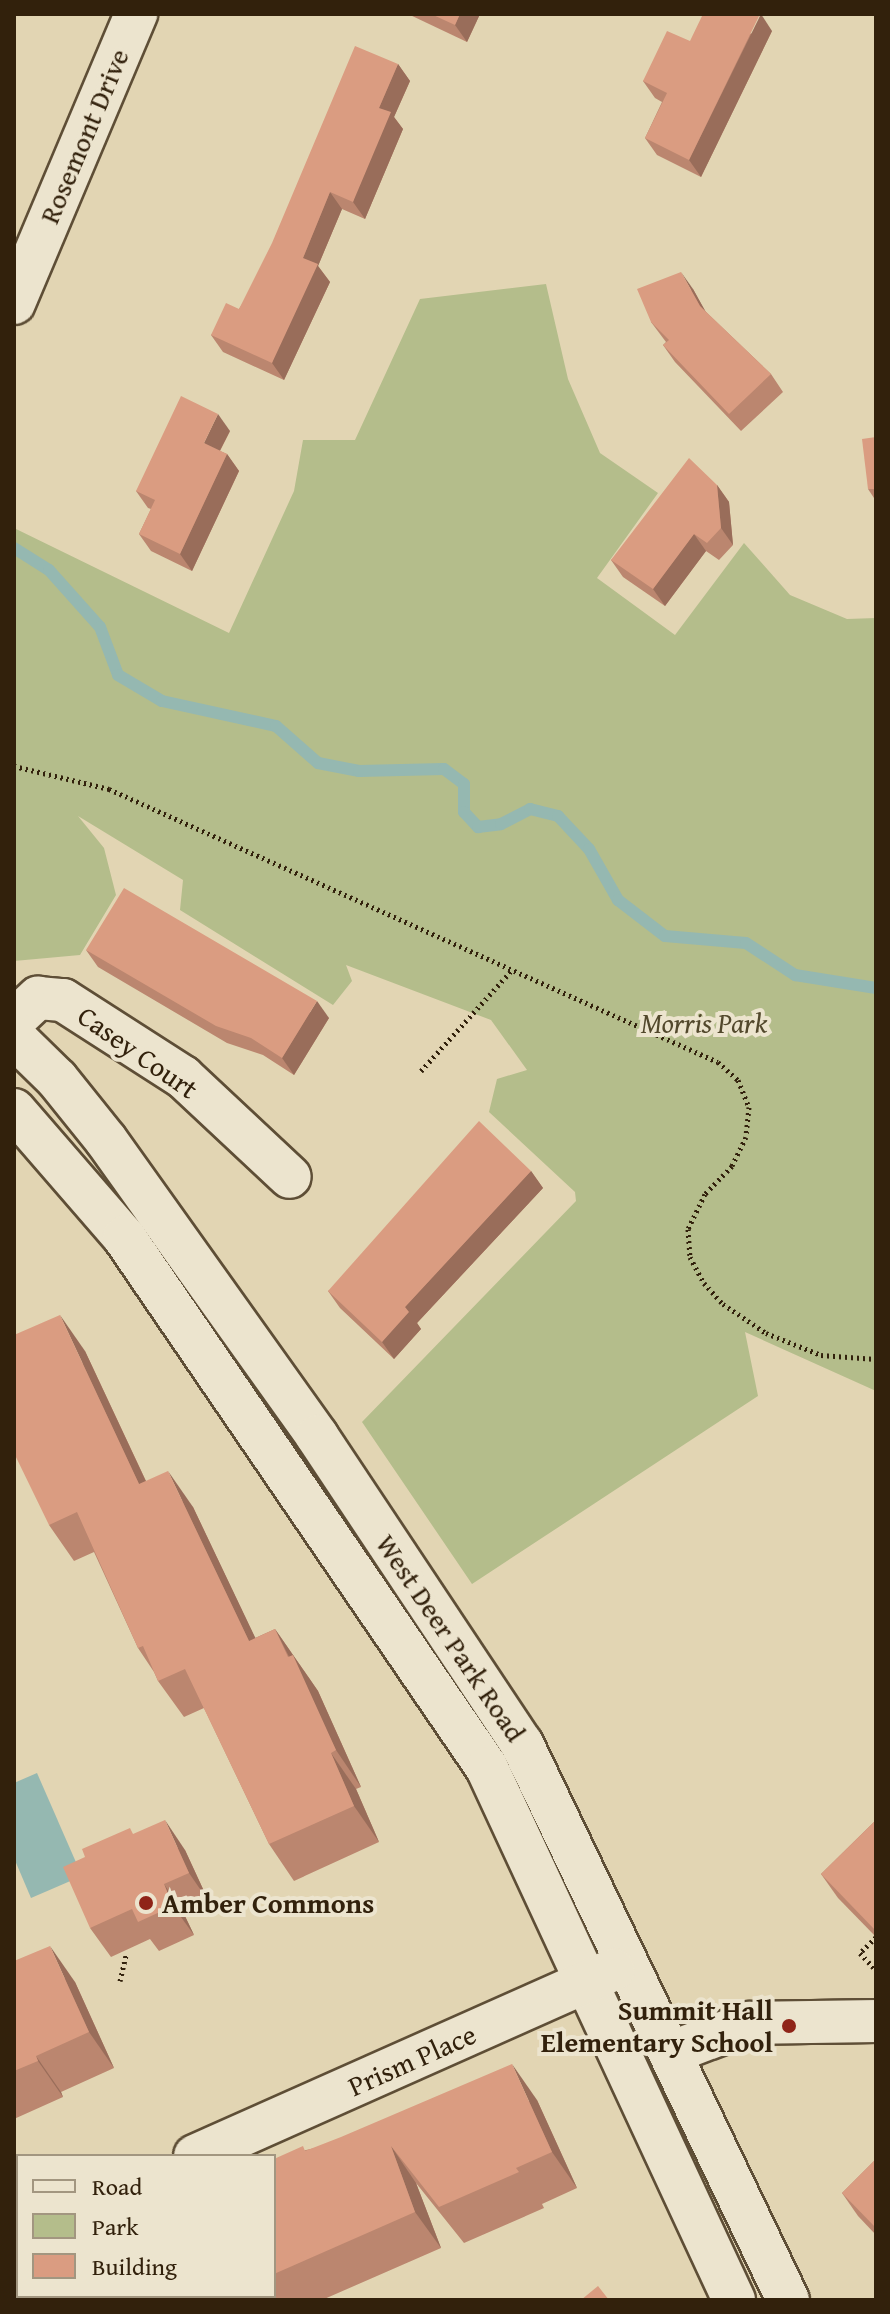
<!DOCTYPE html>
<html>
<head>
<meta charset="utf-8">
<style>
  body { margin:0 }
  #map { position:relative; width:890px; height:2314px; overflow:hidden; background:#e2d5b3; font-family:"Gentium Book Plus",serif }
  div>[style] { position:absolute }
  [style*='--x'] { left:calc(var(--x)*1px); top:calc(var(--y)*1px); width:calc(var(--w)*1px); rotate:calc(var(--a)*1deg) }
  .green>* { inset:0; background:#b4bd8b }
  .water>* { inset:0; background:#95b8b1 }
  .stream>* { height:12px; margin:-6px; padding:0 6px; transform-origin:6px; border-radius:6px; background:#95b8b1 }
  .path>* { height:5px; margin-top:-2.5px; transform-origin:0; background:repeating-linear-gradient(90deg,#32210c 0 2px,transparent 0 6px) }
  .roads { filter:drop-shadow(2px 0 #5e4e36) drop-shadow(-2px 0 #5e4e36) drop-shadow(0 2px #5e4e36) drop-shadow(0 -2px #5e4e36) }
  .minor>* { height:42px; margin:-21px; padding:0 21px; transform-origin:21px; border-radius:21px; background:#ece4ce }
  .wall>* { inset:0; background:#bb866f }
  .shaded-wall>* { inset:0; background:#996d5a }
  .building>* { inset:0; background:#da9c81 }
  .dots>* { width:22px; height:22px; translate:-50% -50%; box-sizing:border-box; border:4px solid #ece4ce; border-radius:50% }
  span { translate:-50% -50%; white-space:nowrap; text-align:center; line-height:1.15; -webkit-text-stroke:8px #ece4ce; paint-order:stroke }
  .street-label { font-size:28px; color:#32210c }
  .park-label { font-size:28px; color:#52482c; font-style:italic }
  .poi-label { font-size:28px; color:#32210c; font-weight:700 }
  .left { translate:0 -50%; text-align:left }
  .right { translate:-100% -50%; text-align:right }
  .frame { position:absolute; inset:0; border:16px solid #32210c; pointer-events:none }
  .legend { position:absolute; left:16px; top:2154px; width:260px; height:144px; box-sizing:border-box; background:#ece4ce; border:2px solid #a29680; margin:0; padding:10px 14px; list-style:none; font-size:24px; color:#32210c }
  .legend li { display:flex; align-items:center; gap:16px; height:40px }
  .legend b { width:40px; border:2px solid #a29680 }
</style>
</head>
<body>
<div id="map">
  <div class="green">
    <div style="clip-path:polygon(546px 284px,568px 379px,600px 453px,658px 493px,597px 578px,675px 635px,744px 543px,790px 595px,847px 619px,876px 618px,876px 1391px,745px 1332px,758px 1396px,472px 1584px,362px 1422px,576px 1201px,575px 1192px,489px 1112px,497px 1079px,527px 1070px,491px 1020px,346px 965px,352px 981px,333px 1005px,180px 910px,183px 880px,78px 816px,104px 848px,116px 895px,80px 955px,14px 961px,14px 528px,229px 633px,294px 491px,303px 440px,355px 440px,420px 299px)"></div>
  </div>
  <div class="water">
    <div style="clip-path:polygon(37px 1773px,82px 1876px,31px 1898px,14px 1858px,14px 1783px)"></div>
  </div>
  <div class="stream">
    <div style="--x:14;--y:548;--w:41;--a:32.2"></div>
    <div style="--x:49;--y:570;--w:76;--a:48.2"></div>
    <div style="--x:100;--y:627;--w:51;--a:69.4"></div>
    <div style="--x:118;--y:675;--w:51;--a:30.6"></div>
    <div style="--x:162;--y:701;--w:117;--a:12.4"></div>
    <div style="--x:276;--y:726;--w:56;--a:41.4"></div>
    <div style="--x:318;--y:763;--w:42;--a:11"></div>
    <div style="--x:359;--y:771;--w:85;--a:-1.3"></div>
    <div style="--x:444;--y:769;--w:25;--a:37"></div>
    <div style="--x:464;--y:784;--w:28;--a:90"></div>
    <div style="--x:464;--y:812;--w:21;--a:47"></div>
    <div style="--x:478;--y:827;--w:23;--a:-7"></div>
    <div style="--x:501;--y:824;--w:33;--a:-27"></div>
    <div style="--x:530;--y:809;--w:29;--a:14"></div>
    <div style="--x:558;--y:816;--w:45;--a:46.8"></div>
    <div style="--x:589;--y:849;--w:59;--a:60.4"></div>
    <div style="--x:618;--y:900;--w:59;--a:37.5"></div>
    <div style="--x:665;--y:936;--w:81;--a:4.9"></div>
    <div style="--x:746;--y:943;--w:59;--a:33.1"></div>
    <div style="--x:795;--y:975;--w:82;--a:9.1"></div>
  </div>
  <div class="path">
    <div style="--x:14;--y:766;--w:98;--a:13.6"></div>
    <div style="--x:109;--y:789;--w:667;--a:24.15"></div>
    <div style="--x:718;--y:1062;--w:27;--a:42"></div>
    <div style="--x:738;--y:1080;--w:29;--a:68"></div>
    <div style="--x:749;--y:1107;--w:30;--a:96"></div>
    <div style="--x:746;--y:1137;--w:32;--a:116"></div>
    <div style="--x:732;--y:1166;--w:39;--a:134"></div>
    <div style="--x:705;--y:1194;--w:39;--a:116"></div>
    <div style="--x:688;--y:1229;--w:28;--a:86"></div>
    <div style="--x:690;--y:1257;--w:30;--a:62"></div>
    <div style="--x:704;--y:1283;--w:28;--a:48"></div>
    <div style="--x:723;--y:1304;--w:52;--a:34"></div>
    <div style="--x:766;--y:1333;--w:59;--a:21.8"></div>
    <div style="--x:821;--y:1355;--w:55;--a:4.2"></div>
    <div style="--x:421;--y:1071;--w:137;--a:-48"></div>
    <div style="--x:876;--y:1937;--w:23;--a:135"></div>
    <div style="--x:860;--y:1953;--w:23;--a:47"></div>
    <div style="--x:120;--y:1981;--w:27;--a:-77"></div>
  </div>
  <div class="roads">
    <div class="minor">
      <div style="--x:14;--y:303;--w:314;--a:-67.1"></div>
      <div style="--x:14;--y:1020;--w:33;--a:-43"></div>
      <div style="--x:38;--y:998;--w:25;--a:5"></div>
      <div style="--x:63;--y:1000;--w:143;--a:32.7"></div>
      <div style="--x:183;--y:1077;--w:146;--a:43.1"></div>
      <div style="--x:14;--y:1037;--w:60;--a:44.3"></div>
      <div style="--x:57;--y:1079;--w:78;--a:51.2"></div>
      <div style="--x:106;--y:1140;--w:364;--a:54.5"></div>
      <div style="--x:317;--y:1436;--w:370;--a:56.4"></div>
      <div style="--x:522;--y:1744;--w:616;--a:64.43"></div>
      <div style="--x:14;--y:1110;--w:168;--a:49.1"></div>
      <div style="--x:124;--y:1237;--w:643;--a:55.64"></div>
      <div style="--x:487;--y:1768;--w:587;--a:65.1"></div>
      <div style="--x:670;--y:2053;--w:85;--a:-20.8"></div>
      <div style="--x:749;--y:2023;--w:127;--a:-0.9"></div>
      <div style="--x:195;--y:2156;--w:458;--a:-24"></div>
      <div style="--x:14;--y:2215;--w:4;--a:-27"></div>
    </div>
  </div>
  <div class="wall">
    <div style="clip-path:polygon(408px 14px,480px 14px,467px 42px)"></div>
    <div style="clip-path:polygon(772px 31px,701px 177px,657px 155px,645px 138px,662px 102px,655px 98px,643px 81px,690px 41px)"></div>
    <div style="clip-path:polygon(398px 64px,410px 81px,394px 117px,403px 129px,365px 219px,342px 209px,318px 266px,330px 282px,284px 380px,223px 352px,211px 335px,239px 309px)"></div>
    <div style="clip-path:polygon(693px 289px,705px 311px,771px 374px,783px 392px,741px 431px,675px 362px,663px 345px,666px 342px,651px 322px)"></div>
    <div style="clip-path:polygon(230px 431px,220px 451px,227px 454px,239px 471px,192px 571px,151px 551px,139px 534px,151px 509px,148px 508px,136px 491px)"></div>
    <div style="clip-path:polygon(876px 437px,876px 501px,868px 489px)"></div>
    <div style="clip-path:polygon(717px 485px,729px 502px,733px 545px,719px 560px,706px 551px,665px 606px,623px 577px,611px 560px)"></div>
    <div style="clip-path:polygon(86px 950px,329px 1018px,294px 1075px,263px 1055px,227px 1043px,98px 967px)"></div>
    <div style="clip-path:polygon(531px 1171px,543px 1188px,417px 1323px,421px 1329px,394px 1359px,340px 1308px,328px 1291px)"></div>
    <div style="clip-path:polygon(85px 1351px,146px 1481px,193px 1507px,255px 1638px,275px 1629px,318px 1691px,361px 1787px,356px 1789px,379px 1842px,294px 1881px,269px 1844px,204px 1708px,184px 1717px,158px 1681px,154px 1672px,138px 1648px,94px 1552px,74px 1561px,49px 1525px)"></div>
    <div style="clip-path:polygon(876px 1820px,876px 1937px,838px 1898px,821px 1874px)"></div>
    <div style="clip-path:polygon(134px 1834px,185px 1850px,209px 1902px,184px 1914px,194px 1935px,159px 1951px,150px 1939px,111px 1957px,90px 1928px)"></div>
    <div style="clip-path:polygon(14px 1961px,75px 1982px,114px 2068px,61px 2092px,63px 2097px,14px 2119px)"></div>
    <div style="clip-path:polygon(537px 2100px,577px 2188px,542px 2204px,544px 2208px,464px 2243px,416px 2183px,441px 2248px,322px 2300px,14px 2300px,18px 2296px,274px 2296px,274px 2159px,306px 2150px)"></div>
    <div style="clip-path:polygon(876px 2159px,876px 2235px,858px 2216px,842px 2193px)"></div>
  </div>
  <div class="shaded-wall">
    <div style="clip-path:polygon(460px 14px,480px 14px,467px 42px,455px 25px)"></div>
    <div style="clip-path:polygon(761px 14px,772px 31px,701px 177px,689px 160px)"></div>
    <div style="clip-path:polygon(398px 64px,410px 81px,394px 117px,403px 129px,365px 219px,353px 202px,379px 108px)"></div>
    <div style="clip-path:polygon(330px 192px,342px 209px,318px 266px,330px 282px,284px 380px,272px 363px,303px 258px)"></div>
    <div style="clip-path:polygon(681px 272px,693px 289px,712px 323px,700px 306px)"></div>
    <div style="clip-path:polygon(218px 414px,230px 431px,215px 460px,204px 443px)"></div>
    <div style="clip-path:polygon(227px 454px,239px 471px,192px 571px,180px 554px)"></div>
    <div style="clip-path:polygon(717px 485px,729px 502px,733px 545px,721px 528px)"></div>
    <div style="clip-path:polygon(694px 534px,706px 551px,665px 606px,653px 589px)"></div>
    <div style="clip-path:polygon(317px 1001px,329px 1018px,294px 1075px,282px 1058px)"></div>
    <div style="clip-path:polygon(531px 1171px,543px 1188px,417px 1323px,421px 1329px,394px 1359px,382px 1342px,405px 1307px)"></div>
    <div style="clip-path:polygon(60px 1315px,85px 1351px,164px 1520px,139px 1484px)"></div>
    <div style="clip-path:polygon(168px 1471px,193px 1507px,274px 1677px,249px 1641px)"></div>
    <div style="clip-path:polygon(275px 1629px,318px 1691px,361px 1787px,336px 1750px)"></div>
    <div style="clip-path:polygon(331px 1753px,356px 1789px,379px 1842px,354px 1806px)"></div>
    <div style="clip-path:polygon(165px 1820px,185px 1850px,209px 1902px,189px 1873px)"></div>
    <div style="clip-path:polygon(164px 1884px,184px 1914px,194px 1935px,173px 1906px)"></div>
    <div style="clip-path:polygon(50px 1946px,75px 1982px,114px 2068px,89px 2032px)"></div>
    <div style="clip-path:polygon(36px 2056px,61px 2092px,63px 2097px,38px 2061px)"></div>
    <div style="clip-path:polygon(512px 2064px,537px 2100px,577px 2188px,552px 2152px)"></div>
    <div style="clip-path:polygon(391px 2146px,416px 2183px,441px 2248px,415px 2212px)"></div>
  </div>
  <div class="building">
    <div style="clip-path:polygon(431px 14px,460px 14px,455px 25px)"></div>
    <div style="clip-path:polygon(703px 14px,760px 14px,689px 160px,645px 138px,667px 93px,643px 81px,667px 31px,690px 41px)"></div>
    <div style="clip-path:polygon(355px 46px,398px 64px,379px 108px,391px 112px,353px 202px,330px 192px,303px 258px,318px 264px,272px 363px,211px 335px,226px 303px,239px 309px,272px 243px)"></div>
    <div style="clip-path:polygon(681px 272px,700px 306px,771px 374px,729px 414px,663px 345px,669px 340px,651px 322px,637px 289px)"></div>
    <div style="clip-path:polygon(181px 396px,218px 414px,204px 443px,227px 454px,180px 554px,139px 534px,155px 500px,136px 491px)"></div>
    <div style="clip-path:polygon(876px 437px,876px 489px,868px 489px,862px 439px)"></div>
    <div style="clip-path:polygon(689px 458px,717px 485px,721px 528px,707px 543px,694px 534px,653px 589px,611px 560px)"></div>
    <div style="clip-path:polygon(124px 888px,317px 1001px,282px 1058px,251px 1038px,216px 1026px,86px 950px)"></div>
    <div style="clip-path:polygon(479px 1121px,531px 1171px,405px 1307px,409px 1312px,382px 1342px,328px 1291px)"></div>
    <div style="clip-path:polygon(60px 1315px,139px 1484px,168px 1471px,249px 1641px,275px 1629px,288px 1657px,293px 1655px,336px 1750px,331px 1753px,354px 1806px,269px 1844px,185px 1669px,158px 1681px,143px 1646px,138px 1648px,77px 1512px,49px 1525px,14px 1453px,14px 1335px)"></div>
    <div style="clip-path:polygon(165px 1820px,189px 1873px,164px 1884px,173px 1906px,138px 1922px,132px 1909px,90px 1928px,63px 1867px,85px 1857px,82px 1849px,130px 1828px,133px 1834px)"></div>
    <div style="clip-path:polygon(876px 1820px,876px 1931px,821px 1874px)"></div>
    <div style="clip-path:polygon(50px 1946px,89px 2032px,36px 2056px,38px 2061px,14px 2071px,14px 1961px)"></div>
    <div style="clip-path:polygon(512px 2064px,552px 2152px,516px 2168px,519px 2172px,439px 2207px,391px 2146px,415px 2212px,274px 2274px,274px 2159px,303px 2146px,305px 2151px,341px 2137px)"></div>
    <div style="clip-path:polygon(876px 2159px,876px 2228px,842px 2193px)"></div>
    <div style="clip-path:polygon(18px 2271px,18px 2296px,222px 2296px,213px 2300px,14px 2300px,14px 2272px)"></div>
    <div style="clip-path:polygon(598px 2286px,609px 2300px,581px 2300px)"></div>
  </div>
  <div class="dots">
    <div style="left:146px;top:1903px;background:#8f2418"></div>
    <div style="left:789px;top:2026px;background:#8f2418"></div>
  </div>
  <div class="street-label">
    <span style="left:84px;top:136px;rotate:-67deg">Rosemont Drive</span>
    <span style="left:138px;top:1052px;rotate:35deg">Casey Court</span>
    <span style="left:451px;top:1638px;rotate:56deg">West Deer Park Road</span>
    <span style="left:412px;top:2060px;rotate:-24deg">Prism Place</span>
  </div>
  <div class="park-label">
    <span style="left:704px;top:1023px">Morris Park</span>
  </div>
  <div class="poi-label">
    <span class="left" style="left:162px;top:1903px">Amber Commons</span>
    <span class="right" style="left:773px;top:2026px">Summit Hall<br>Elementary School</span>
  </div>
  <div class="frame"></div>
  <ul class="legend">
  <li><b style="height:10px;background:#ece4ce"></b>Road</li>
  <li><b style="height:22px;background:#b4bd8b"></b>Park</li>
  <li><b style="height:22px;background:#da9c81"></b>Building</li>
  </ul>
</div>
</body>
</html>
